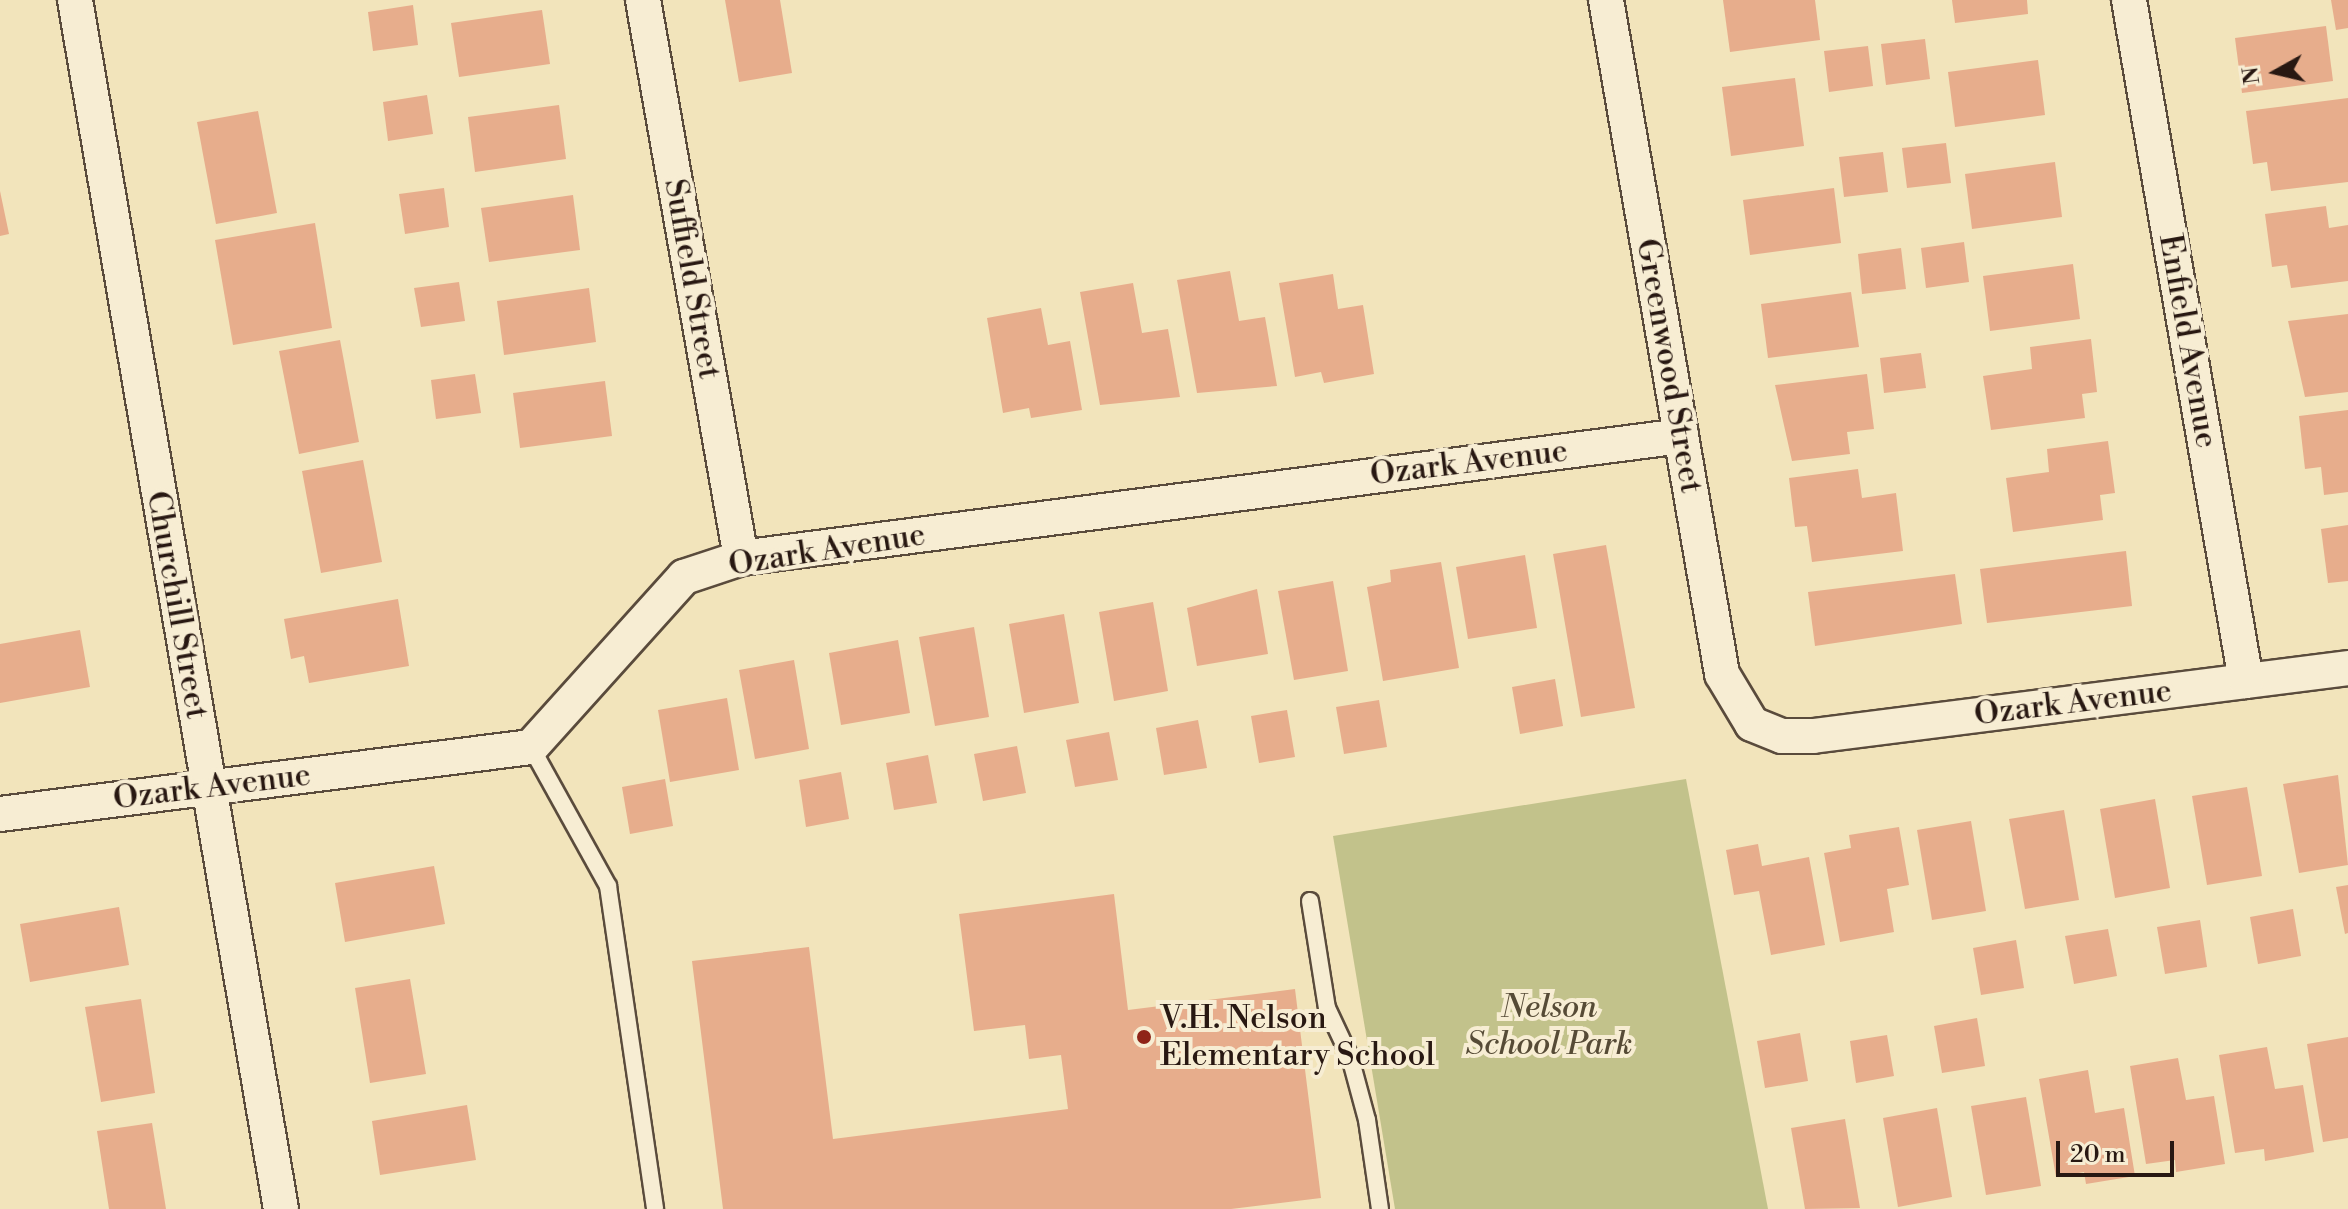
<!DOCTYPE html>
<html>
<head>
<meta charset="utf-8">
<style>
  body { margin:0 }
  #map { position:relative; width:2348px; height:1209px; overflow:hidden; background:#f2e4bb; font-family:"Libre Bodoni",serif }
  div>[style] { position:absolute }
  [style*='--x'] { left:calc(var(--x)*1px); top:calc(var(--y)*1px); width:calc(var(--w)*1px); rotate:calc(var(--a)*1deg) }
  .green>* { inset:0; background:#c2c28b }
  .building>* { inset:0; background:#e7ad8c }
  .roads { filter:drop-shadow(2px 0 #5a4b3c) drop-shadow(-2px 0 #5a4b3c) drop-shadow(0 2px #5a4b3c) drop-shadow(0 -2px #5a4b3c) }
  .service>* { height:16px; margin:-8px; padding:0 8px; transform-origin:8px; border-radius:8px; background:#f7edd3 }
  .minor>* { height:34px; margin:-17px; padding:0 17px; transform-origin:17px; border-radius:17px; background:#f7edd3 }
  .dots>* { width:22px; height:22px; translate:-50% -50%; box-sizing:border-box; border:4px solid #f7edd3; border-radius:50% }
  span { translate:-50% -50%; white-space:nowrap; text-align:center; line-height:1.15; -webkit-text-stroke:8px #f7edd3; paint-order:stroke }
  .street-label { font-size:32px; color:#281812 }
  .park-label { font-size:32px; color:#564b36; font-style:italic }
  .poi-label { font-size:32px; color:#281812 }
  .left { translate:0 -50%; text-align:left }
  .north { position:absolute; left:2236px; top:32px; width:80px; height:80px; -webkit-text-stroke:6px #f7edd3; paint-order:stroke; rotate:262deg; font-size:22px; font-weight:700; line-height:32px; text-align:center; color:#281812 }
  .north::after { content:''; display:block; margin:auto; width:28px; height:36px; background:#281812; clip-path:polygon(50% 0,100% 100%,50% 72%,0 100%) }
  .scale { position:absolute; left:2056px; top:1141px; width:118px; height:36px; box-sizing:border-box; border:4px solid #281812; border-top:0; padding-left:10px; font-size:24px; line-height:28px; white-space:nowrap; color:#281812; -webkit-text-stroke:6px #f7edd3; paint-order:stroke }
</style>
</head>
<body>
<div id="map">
  <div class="green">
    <div style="clip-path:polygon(1686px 779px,1768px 1209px,1395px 1209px,1333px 836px)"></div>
  </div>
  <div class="building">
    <div style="clip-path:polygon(725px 0,780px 0,792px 73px,739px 82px)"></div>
    <div style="clip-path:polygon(1723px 0,1815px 0,1820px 40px,1730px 52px)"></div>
    <div style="clip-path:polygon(1952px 0,2027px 0,2028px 14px,1955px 23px)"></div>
    <div style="clip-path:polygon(2331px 0,2348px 0,2348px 28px,2336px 30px)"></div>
    <div style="clip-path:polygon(413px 5px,418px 45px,373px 51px,368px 12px)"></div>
    <div style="clip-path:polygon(542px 10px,550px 64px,459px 77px,451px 23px)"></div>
    <div style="clip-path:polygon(2326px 26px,2333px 81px,2242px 93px,2235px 38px)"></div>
    <div style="clip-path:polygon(1925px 39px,1930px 79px,1886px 85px,1881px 44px)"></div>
    <div style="clip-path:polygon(1868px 46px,1873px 86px,1829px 92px,1824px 51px)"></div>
    <div style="clip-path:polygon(2038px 60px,2045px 115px,1955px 127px,1948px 72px)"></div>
    <div style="clip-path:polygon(1795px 78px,1804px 146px,1731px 156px,1722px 87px)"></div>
    <div style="clip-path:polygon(427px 95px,433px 134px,388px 141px,383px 102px)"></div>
    <div style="clip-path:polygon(2348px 98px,2348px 182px,2271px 191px,2267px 162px,2253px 164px,2246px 111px)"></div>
    <div style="clip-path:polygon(559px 105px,566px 159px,475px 172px,468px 117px)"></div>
    <div style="clip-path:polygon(258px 111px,277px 213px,216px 224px,197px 122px)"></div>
    <div style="clip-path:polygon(1946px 143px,1951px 183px,1907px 188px,1902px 148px)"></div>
    <div style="clip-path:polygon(1883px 152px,1888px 192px,1844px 197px,1839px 157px)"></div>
    <div style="clip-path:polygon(2055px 162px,2062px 217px,1972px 229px,1965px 174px)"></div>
    <div style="clip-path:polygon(444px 188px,449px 227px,405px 234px,399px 194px)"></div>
    <div style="clip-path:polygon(1834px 188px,1841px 243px,1750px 255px,1743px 200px)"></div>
    <div style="clip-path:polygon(0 191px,9px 234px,0 236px)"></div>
    <div style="clip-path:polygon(573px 195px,580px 250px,489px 262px,481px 208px)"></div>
    <div style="clip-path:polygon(2326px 206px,2329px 228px,2348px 225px,2348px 281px,2291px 288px,2287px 265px,2272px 267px,2265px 214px)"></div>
    <div style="clip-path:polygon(315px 223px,332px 328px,233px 345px,215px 240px)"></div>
    <div style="clip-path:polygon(1964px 242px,1969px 282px,1926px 288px,1921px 248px)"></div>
    <div style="clip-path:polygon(1901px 248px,1906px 289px,1862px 294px,1858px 254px)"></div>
    <div style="clip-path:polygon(2073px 264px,2080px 319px,1990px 331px,1983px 276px)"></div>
    <div style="clip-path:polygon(1230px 271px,1239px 321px,1265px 317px,1277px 386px,1197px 393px,1177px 280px)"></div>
    <div style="clip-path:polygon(1333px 274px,1338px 309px,1363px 305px,1374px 374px,1324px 383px,1321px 372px,1295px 377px,1279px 283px)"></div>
    <div style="clip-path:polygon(459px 282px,465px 321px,421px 327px,414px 288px)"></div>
    <div style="clip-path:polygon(1133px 283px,1142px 333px,1168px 329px,1180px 397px,1100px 405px,1080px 292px)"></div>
    <div style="clip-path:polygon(589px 288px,596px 342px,504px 355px,497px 301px)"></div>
    <div style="clip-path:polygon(1851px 292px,1859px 347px,1768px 358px,1761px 304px)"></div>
    <div style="clip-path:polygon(1041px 308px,1048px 345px,1070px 341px,1082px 410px,1031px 418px,1029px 408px,1003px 413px,987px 318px)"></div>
    <div style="clip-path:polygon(2348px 314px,2348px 392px,2305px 397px,2288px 321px)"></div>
    <div style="clip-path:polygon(2091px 339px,2097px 392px,2082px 394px,2085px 418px,1991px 430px,1983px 376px,2032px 369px,2030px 347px)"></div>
    <div style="clip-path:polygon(340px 340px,359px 442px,299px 454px,279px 351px)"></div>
    <div style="clip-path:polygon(1921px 353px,1926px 388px,1884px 393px,1880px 358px)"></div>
    <div style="clip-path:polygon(475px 374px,481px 413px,436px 419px,431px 380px)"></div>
    <div style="clip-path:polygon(1867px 374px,1874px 429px,1847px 432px,1850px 454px,1792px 461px,1775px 385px)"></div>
    <div style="clip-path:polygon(605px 381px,612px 436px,520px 448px,513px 393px)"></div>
    <div style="clip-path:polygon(2348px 410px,2348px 492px,2324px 495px,2321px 467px,2305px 469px,2299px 416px)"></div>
    <div style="clip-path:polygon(2108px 441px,2115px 493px,2100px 495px,2103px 520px,2013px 532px,2006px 478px,2049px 472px,2047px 449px)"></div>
    <div style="clip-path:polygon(363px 460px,382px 562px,321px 573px,302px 471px)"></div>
    <div style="clip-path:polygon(1858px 469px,1862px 498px,1896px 493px,1903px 551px,1812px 562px,1807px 526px,1795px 527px,1789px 478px)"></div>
    <div style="clip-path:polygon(2348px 525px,2348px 581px,2328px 583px,2321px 529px)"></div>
    <div style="clip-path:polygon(1606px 545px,1635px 708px,1581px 717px,1553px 554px)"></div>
    <div style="clip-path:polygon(2126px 551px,2132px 606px,1987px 623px,1980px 569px)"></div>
    <div style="clip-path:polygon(1525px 555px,1537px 628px,1468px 639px,1456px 567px)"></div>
    <div style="clip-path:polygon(1441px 562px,1459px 668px,1383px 681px,1367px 587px,1391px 582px,1390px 570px)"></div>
    <div style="clip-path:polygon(1955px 574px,1962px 624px,1815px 646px,1808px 592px)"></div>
    <div style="clip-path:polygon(1333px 581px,1348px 671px,1294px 680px,1278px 591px)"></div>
    <div style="clip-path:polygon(1257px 589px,1268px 654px,1197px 666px,1187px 608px)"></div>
    <div style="clip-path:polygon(398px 599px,409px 666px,309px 683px,304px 656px,291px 659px,284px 619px)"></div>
    <div style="clip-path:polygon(1153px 602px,1168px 691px,1114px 701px,1099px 612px)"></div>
    <div style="clip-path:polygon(1064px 614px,1079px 703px,1024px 713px,1009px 624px)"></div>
    <div style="clip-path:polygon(974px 627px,989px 717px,935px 726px,919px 637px)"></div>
    <div style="clip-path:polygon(80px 630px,90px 687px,0 703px,0 644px)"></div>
    <div style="clip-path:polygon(898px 640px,910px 713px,841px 725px,829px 653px)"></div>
    <div style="clip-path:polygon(794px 660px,809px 749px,755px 759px,739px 670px)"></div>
    <div style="clip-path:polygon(1555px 679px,1563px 726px,1520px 734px,1512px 687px)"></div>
    <div style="clip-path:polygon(727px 698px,739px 770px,670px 782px,658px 710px)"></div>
    <div style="clip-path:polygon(1379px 700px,1387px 747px,1344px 754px,1336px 707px)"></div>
    <div style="clip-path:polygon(1287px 710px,1295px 757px,1259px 763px,1251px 716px)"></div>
    <div style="clip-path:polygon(1198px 720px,1207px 768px,1164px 775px,1156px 728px)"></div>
    <div style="clip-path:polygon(1109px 732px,1118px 780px,1075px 787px,1066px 740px)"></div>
    <div style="clip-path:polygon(1017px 746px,1026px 793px,983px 801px,974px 754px)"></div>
    <div style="clip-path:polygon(928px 755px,937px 803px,894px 810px,886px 763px)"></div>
    <div style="clip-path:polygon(841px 772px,849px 819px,806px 827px,799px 780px)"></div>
    <div style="clip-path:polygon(2338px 775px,2348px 865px,2299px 873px,2283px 784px)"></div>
    <div style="clip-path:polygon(665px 779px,673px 826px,630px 834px,622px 787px)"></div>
    <div style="clip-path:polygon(2247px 787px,2262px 876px,2207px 885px,2192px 796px)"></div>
    <div style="clip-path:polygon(2155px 799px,2170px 888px,2115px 898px,2100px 809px)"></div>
    <div style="clip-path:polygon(2064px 810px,2079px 900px,2025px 909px,2009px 819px)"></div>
    <div style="clip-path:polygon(1971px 821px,1986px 911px,1932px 920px,1917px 830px)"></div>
    <div style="clip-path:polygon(1899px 827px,1909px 885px,1887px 889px,1894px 932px,1840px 942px,1824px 853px,1851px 848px,1849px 835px)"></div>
    <div style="clip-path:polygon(1758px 844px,1762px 866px,1809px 857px,1825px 945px,1771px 955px,1759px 891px,1734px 895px,1726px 850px)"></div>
    <div style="clip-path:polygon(434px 866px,445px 924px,345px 942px,335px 883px)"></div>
    <div style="clip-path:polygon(2348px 885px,2348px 933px,2345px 934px,2336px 887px)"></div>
    <div style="clip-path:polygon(1114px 894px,1128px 1010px,1295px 989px,1321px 1198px,1231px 1209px,723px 1209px,692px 961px,809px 947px,833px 1139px,1068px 1109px,1061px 1055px,1029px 1059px,1025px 1025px,974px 1031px,959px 914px)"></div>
    <div style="clip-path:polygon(119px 907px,129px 965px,30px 982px,20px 924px)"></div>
    <div style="clip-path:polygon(2293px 909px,2301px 956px,2258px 964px,2250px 917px)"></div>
    <div style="clip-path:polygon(2200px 920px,2207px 967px,2165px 974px,2157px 927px)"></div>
    <div style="clip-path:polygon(2108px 929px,2117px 976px,2074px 984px,2065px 936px)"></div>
    <div style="clip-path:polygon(2016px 940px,2024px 988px,1981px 995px,1973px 948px)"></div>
    <div style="clip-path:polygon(410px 979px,426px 1074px,370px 1083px,355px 988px)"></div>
    <div style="clip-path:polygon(141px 999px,155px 1093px,101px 1102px,85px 1007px)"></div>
    <div style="clip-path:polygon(1977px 1018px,1985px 1066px,1942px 1073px,1934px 1026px)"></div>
    <div style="clip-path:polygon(1800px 1033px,1808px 1081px,1765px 1088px,1757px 1041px)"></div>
    <div style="clip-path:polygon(1887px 1035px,1894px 1076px,1856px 1083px,1850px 1041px)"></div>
    <div style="clip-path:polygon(2348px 1037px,2348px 1138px,2323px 1142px,2307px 1044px)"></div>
    <div style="clip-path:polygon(2267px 1047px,2275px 1089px,2303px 1085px,2314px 1152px,2265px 1161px,2264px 1149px,2235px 1153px,2219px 1055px)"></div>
    <div style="clip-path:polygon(2178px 1058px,2186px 1100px,2214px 1096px,2225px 1164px,2176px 1172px,2175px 1160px,2146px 1164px,2130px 1066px)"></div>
    <div style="clip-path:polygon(2088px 1070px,2095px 1113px,2124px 1108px,2135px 1176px,2086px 1184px,2084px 1172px,2056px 1177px,2039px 1079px)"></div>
    <div style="clip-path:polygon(2026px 1097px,2041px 1186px,1986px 1195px,1971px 1106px)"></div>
    <div style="clip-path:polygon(467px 1105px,476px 1160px,380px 1175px,372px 1121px)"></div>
    <div style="clip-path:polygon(1937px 1108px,1952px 1197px,1898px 1207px,1883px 1118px)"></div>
    <div style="clip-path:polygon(1845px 1119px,1860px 1208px,1805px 1209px,1791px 1128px)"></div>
    <div style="clip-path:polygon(152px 1123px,166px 1209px,109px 1209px,97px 1131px)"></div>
  </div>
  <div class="roads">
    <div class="service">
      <div style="--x:531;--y:747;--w:159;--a:61"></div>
      <div style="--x:608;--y:886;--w:326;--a:81.7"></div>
      <div style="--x:1310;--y:901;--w:108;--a:81"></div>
      <div style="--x:1327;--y:1008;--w:54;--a:64.9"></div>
      <div style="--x:1350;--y:1057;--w:65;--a:74.9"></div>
      <div style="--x:1367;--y:1120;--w:90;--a:81.7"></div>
    </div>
    <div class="minor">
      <div style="--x:75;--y:0;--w:1226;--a:80.33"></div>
      <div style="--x:643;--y:0;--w:567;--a:80.04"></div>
      <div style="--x:1606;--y:0;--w:684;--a:80.23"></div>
      <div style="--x:1722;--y:674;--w:58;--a:59"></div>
      <div style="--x:1752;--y:724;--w:32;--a:22"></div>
      <div style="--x:1782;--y:736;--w:31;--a:0"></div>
      <div style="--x:1813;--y:736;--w:539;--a:-7.24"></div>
      <div style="--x:2129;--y:0;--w:691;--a:80.25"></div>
      <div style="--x:0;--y:814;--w:535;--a:-7.19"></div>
      <div style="--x:531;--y:747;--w:229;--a:-48"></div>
      <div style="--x:684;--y:577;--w:60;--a:-18.4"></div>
      <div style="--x:741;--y:558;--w:948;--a:-7.39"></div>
    </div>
  </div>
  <div class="dots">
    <div style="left:1144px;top:1037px;background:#8f2418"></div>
  </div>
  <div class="street-label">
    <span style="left:692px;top:279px;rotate:80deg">Suffield Street</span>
    <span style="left:2188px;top:341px;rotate:80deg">Enfield Avenue</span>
    <span style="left:1669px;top:366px;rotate:80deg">Greenwood Street</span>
    <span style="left:1469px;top:463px;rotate:-7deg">Ozark Avenue</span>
    <span style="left:827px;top:550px;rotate:-9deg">Ozark Avenue</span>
    <span style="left:177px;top:605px;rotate:80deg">Churchill Street</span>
    <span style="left:2073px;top:703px;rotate:-7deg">Ozark Avenue</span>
    <span style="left:212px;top:787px;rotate:-7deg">Ozark Avenue</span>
  </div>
  <div class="park-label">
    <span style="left:1549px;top:1026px">Nelson<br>School Park</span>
  </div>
  <div class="poi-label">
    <span class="left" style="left:1160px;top:1037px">V.H. Nelson<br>Elementary School</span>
  </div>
  <div class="north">N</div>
  <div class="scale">20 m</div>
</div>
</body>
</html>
